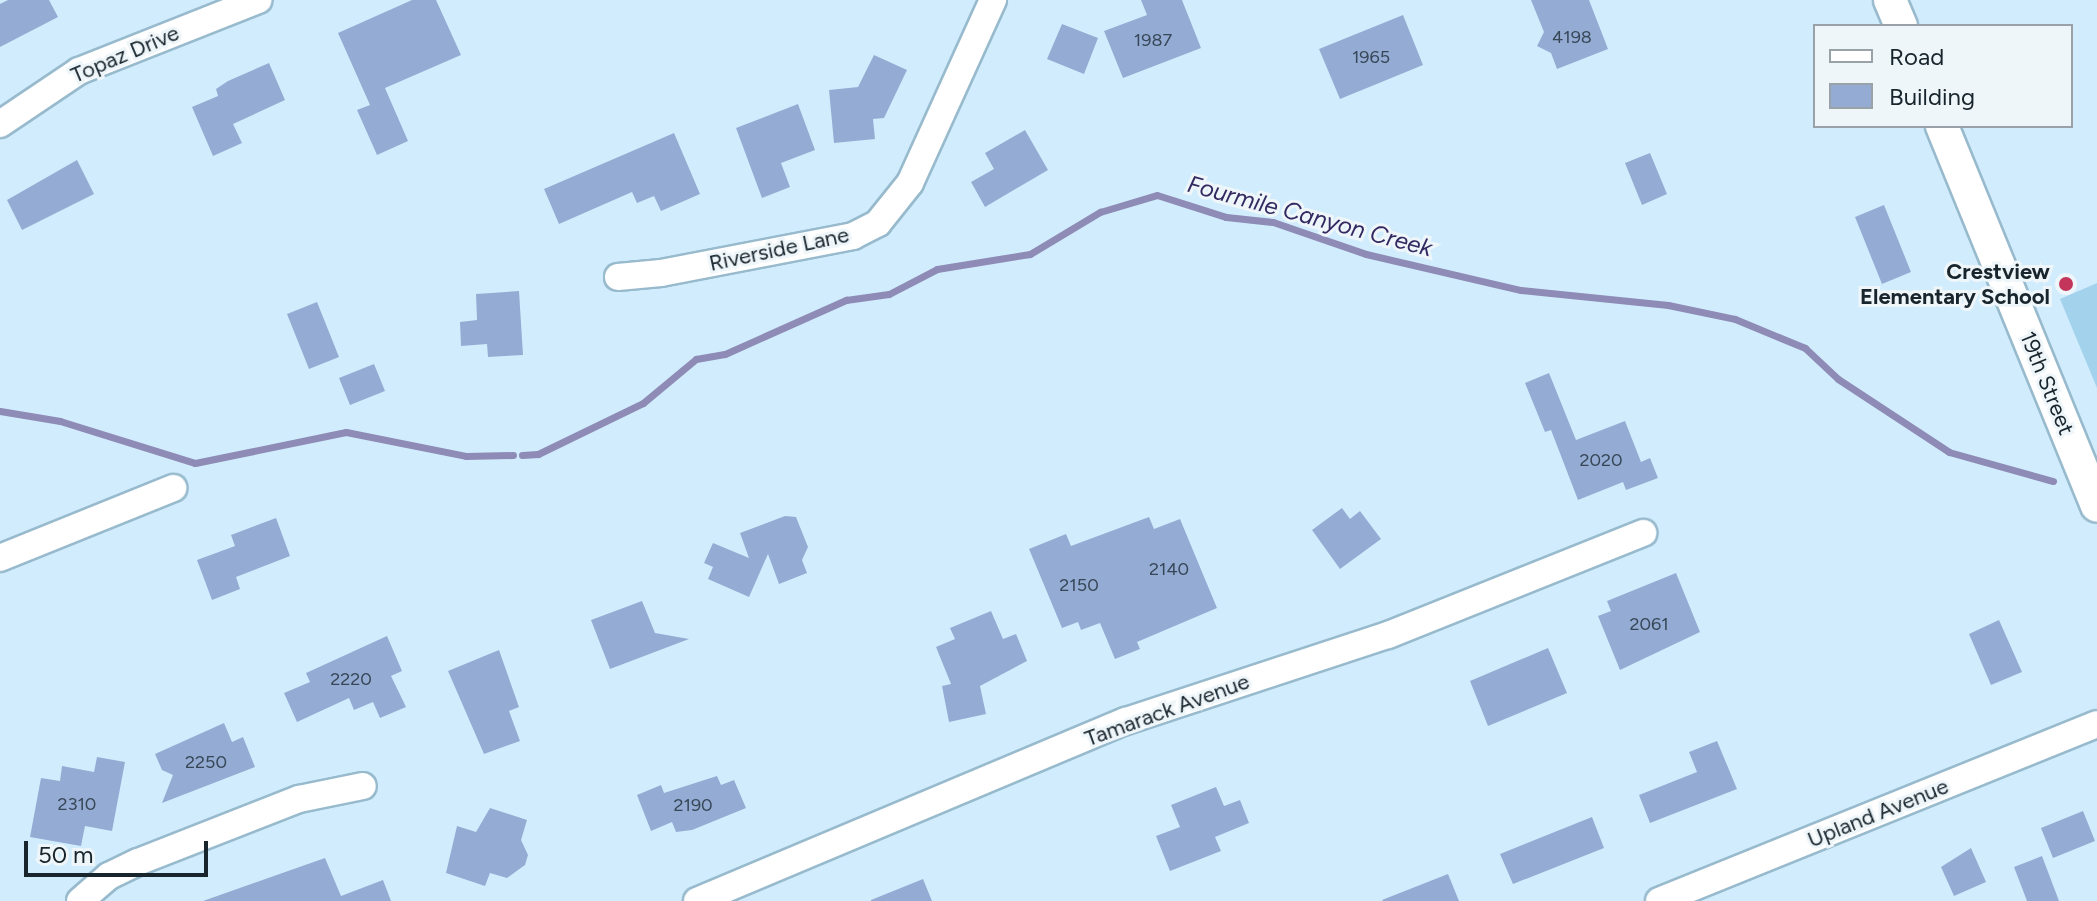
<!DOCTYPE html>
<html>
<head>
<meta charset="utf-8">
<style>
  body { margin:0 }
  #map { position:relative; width:2097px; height:901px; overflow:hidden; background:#d1edfd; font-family:Figtree,sans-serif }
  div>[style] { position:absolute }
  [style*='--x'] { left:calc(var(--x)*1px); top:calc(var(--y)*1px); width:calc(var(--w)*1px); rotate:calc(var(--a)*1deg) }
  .green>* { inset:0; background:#a3d2ed }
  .stream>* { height:7px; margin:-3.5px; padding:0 3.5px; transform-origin:3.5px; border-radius:3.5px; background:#8e8bb6 }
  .building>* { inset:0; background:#94acd4 }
  .roads { filter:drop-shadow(2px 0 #98bacd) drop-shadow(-2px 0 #98bacd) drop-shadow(0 2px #98bacd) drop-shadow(0 -2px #98bacd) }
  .minor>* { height:26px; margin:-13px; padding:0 13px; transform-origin:13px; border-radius:13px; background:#fff }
  .tertiary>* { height:32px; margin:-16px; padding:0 16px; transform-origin:16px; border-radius:16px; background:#fff }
  .dots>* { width:22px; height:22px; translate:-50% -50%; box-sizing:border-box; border:4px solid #eff6fa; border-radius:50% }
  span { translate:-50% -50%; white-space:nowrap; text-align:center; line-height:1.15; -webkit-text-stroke:6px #eff6fa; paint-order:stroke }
  .number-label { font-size:18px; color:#374757 }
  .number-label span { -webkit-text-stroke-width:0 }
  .street-label { font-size:22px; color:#18252d }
  .poi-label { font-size:22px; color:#18252d; font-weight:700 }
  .right { translate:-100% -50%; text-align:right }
  .water-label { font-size:24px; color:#332a61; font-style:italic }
  .legend { position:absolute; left:1813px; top:24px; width:260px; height:104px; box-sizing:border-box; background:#eff6fa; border:2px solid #99a2a8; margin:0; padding:10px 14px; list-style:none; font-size:24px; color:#18252d }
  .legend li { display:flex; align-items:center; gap:16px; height:40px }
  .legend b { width:40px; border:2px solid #99a2a8 }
  .scale { position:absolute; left:24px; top:841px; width:184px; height:36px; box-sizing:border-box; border:4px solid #18252d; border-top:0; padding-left:10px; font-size:24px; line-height:28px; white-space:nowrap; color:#18252d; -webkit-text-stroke:6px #eff6fa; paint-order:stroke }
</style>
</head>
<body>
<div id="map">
  <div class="green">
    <div style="clip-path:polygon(2097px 283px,2097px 388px,2060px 299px)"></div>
  </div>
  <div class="stream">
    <div style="--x:0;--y:411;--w:61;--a:9.5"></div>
    <div style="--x:60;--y:421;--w:141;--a:17.3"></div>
    <div style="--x:195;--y:463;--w:154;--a:-11.6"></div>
    <div style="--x:346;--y:432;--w:122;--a:11.3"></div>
    <div style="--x:466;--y:456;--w:47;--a:-1.2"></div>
    <div style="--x:522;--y:455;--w:16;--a:-4"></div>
    <div style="--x:538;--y:454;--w:117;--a:-25.9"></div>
    <div style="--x:643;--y:403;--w:69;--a:-39.7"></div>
    <div style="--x:696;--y:359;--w:29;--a:-10"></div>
    <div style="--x:725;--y:354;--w:133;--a:-24.1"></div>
    <div style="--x:846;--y:300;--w:43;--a:-7.9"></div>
    <div style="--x:889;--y:294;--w:54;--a:-27.5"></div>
    <div style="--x:937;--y:269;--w:94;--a:-9.2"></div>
    <div style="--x:1030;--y:254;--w:82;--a:-31"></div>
    <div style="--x:1100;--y:212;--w:59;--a:-16.6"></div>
    <div style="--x:1157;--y:195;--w:72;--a:17.7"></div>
    <div style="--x:1226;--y:217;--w:47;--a:6.1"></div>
    <div style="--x:1273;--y:222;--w:98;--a:19"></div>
    <div style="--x:1366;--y:254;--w:159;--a:13.1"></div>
    <div style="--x:1521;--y:290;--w:148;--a:5.8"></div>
    <div style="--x:1668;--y:305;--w:68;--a:11.8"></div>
    <div style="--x:1735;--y:319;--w:76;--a:22.5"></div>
    <div style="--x:1805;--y:348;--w:45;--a:43.2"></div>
    <div style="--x:1838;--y:379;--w:133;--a:33.3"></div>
    <div style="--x:1949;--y:452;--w:108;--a:15.6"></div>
  </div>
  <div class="building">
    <div style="clip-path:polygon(8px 0,49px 0,58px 17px,0 47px,0 4px)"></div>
    <div style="clip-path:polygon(412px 0,436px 0,461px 55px,385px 88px,408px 141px,377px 155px,357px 110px,370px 105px,338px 33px)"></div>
    <div style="clip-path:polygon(1141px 0,1182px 0,1201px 48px,1123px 78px,1104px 31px,1147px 15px)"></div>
    <div style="clip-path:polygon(1531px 0,1589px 0,1608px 49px,1557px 69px,1551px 53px,1537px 46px,1544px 32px)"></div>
    <div style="clip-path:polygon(1403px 15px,1423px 65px,1340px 99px,1319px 49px)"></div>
    <div style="clip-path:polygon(1062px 24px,1098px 38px,1084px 74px,1047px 59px)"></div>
    <div style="clip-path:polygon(874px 55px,907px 70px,884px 118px,873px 119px,875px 139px,834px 143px,829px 90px,858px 87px)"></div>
    <div style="clip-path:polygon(269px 63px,285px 100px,233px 124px,242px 143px,213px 156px,192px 107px,218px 96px,216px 89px,228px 81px)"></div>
    <div style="clip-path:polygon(798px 104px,815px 150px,781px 163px,790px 187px,762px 198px,736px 128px)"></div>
    <div style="clip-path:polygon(1025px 130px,1048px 170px,985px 207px,971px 182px,994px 169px,985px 153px)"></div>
    <div style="clip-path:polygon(674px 133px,700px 194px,661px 211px,654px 196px,637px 203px,632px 192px,559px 224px,544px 189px)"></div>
    <div style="clip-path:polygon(1650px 153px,1667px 194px,1642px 205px,1625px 163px)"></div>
    <div style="clip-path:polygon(77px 160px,94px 194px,22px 230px,7px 200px)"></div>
    <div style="clip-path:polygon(1884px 205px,1911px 272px,1882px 284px,1855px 217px)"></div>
    <div style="clip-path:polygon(519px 291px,523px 355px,488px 357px,487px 344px,461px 346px,460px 322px,477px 320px,476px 294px)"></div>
    <div style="clip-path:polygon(317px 302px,339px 357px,309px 369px,287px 314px)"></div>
    <div style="clip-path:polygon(374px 364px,385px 391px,350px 405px,339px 378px)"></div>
    <div style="clip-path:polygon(1549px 373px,1576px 440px,1625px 421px,1641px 462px,1650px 458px,1658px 478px,1626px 490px,1623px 482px,1578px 500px,1551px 430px,1545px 432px,1525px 383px)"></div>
    <div style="clip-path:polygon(1342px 508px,1350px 519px,1360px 511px,1381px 539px,1340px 569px,1312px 530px)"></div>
    <div style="clip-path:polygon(785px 516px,796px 517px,808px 547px,802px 560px,807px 573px,779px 584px,768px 554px,749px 597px,708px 579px,713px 567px,704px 563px,713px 543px,749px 558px,740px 533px)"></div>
    <div style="clip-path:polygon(1149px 517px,1154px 529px,1180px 519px,1217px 608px,1137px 642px,1140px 649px,1115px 659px,1100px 623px,1081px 630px,1078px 622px,1062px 628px,1029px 549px,1066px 534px,1071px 546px)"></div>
    <div style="clip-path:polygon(276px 518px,290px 556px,236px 577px,240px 589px,212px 600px,197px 560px,235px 546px,231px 535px)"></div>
    <div style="clip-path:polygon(1676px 573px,1700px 632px,1620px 670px,1598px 616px,1611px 611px,1607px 601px)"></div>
    <div style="clip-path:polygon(642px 601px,655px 633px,689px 639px,610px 669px,591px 620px)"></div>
    <div style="clip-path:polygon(991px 611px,1003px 639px,1016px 634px,1027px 661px,980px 686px,986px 714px,949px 722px,942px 686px,951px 684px,936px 647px,955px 639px,950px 628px)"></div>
    <div style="clip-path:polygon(1999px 620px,2022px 672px,1991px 685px,1969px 634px)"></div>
    <div style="clip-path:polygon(387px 636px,402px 671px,391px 676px,406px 707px,380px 718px,373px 702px,354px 710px,349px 698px,297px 722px,284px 693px,310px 682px,306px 673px)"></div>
    <div style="clip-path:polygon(1548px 648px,1567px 693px,1488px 726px,1470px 681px)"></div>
    <div style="clip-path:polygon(499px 650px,519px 707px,509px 711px,520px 741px,484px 754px,448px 671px)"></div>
    <div style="clip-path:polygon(224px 723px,232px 742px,243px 737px,255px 767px,162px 803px,173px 775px,162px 770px,155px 754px)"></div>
    <div style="clip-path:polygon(1717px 741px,1737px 789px,1650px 823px,1639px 795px,1697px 772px,1689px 752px)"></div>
    <div style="clip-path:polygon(97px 757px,125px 762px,112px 831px,85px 826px,81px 846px,30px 837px,41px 778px,60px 781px,62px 766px,94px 772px)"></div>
    <div style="clip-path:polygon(717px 776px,721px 785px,734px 780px,746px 808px,692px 830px,676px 832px,672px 822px,651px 831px,637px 795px,661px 785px,664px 793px)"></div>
    <div style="clip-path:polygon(1216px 787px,1224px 806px,1240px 800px,1249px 823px,1215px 837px,1221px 851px,1170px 871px,1156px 836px,1180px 827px,1171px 805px)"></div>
    <div style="clip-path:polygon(490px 808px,527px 820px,521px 840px,528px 855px,525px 865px,507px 878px,490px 873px,485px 886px,446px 873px,457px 826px,476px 832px)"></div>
    <div style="clip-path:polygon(2083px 811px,2095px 841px,2053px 858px,2041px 828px)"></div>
    <div style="clip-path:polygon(1592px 817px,1604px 848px,1513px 884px,1500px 854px)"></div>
    <div style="clip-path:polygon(1971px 848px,1986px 882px,1954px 896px,1941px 867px)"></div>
    <div style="clip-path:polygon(2042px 856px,2059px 901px,2027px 901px,2014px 867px)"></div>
    <div style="clip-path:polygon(325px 858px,341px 896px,383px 880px,391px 901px,203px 901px)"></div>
    <div style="clip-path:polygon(1448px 874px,1459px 901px,1383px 901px,1382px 900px)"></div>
    <div style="clip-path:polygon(923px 879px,932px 901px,871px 901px,871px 900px)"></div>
  </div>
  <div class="roads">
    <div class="minor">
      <div style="--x:0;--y:124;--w:95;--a:-33.9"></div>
      <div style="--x:79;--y:71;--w:193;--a:-21.6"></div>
      <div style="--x:618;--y:277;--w:43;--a:-5.3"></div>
      <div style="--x:661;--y:273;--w:196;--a:-10.9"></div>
      <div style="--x:853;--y:236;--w:28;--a:-27"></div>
      <div style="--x:878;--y:223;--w:51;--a:-51.3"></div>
      <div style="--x:910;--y:183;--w:201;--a:-65.6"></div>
      <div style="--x:0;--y:558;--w:187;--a:-22"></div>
      <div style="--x:80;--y:901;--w:38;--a:-41"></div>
      <div style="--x:109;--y:876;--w:32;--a:-26"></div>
      <div style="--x:138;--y:862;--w:173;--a:-21.4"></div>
      <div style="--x:299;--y:799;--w:65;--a:-11.5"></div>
      <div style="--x:697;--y:901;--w:465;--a:-22.8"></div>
      <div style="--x:1126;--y:721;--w:276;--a:-18.2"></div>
      <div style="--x:1388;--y:635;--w:275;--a:-21.8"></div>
      <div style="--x:1659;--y:901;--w:472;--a:-22"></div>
    </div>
    <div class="tertiary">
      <div style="--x:1890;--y:0;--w:28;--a:67"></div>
      <div style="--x:1942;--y:126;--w:410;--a:67.8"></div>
    </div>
  </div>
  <div class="dots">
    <div style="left:2066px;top:284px;background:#c4355c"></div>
  </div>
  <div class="number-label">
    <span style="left:1572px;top:37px">4198</span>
    <span style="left:1153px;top:40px">1987</span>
    <span style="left:1371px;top:57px">1965</span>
    <span style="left:1601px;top:460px">2020</span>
    <span style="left:1169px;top:569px">2140</span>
    <span style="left:1079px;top:585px">2150</span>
    <span style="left:1649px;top:624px">2061</span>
    <span style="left:351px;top:679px">2220</span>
    <span style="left:206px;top:762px">2250</span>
    <span style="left:77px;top:804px">2310</span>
    <span style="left:693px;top:805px">2190</span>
  </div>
  <div class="street-label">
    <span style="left:125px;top:54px;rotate:-23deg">Topaz Drive</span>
    <span style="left:779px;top:249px;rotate:-12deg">Riverside Lane</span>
    <span style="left:2047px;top:383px;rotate:68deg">19th Street</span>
    <span style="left:1167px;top:710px;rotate:-20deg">Tamarack Avenue</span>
    <span style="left:1878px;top:813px;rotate:-22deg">Upland Avenue</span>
  </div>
  <div class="poi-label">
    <span class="right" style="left:2050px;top:284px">Crestview<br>Elementary School</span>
  </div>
  <div class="water-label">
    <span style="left:1310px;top:216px;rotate:15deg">Fourmile Canyon Creek</span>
  </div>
  <ul class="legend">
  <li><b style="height:10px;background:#fff"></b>Road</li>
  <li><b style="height:22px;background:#94acd4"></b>Building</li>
  </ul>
  <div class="scale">50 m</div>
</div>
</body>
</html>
